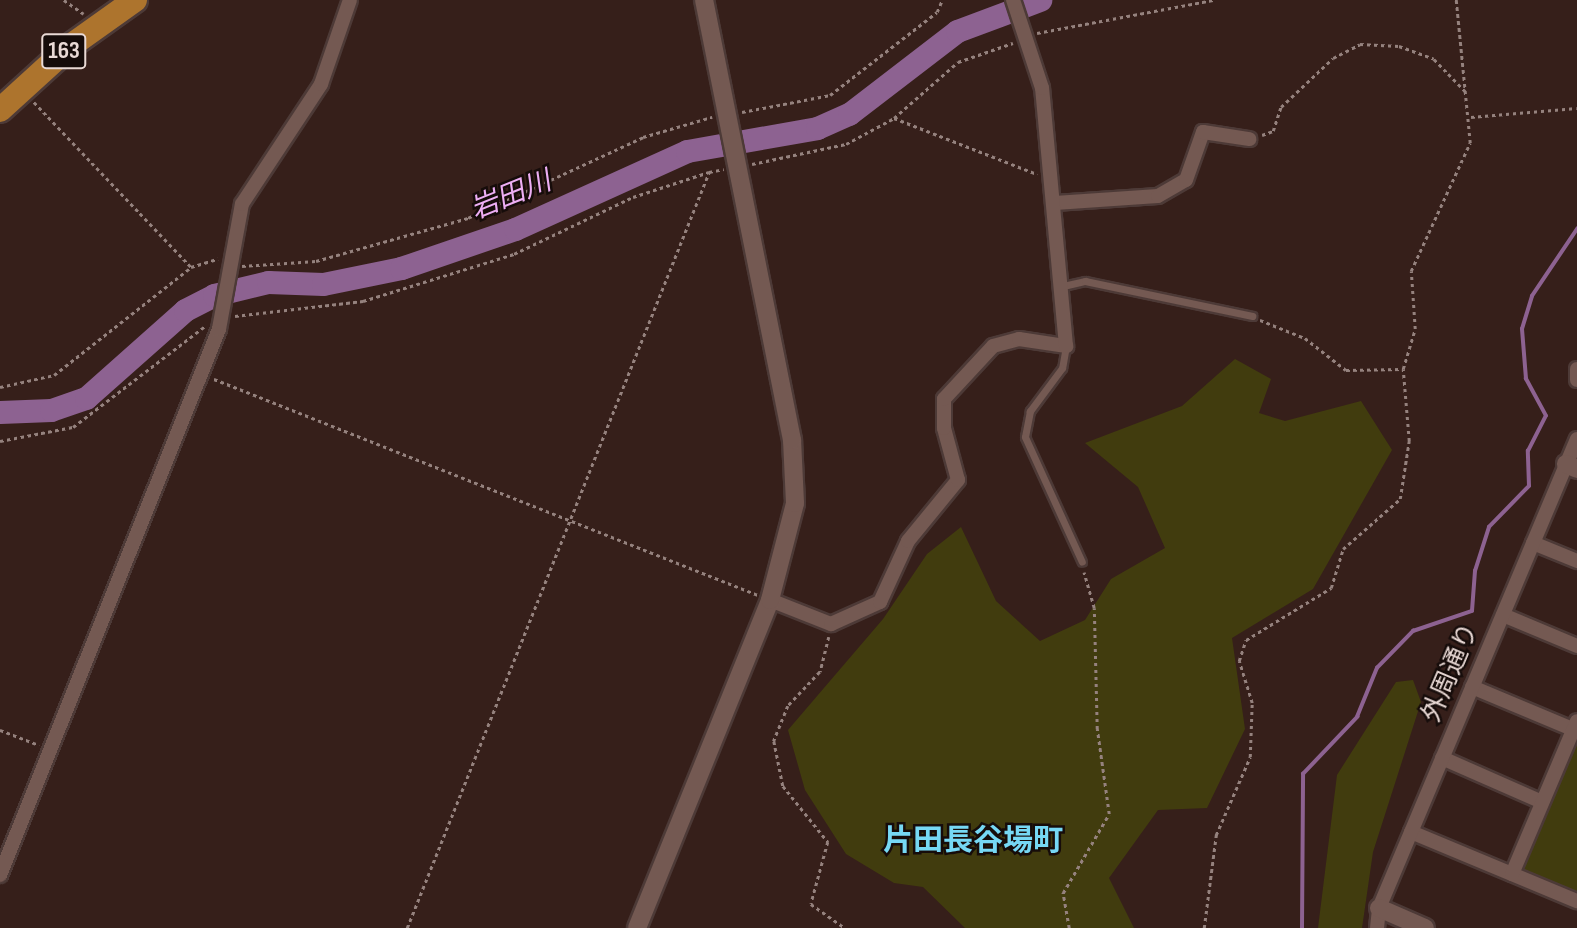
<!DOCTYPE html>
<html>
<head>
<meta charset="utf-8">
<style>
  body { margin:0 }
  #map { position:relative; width:1577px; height:928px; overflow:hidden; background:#361f1a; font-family:"Sofia Sans Condensed","Noto Sans JP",sans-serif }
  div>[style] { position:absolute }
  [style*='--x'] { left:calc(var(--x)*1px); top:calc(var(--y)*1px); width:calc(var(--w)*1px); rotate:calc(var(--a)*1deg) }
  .green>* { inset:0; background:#413c0e }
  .stream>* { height:3.5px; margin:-1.75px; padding:0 1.75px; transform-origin:1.75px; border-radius:1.75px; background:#8d6291 }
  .river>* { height:23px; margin:-11.5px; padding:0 11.5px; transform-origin:11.5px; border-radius:11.5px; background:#8d6291 }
  .path>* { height:2.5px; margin-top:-1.25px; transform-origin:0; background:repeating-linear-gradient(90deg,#95827e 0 3.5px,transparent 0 7px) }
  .roads { filter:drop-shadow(2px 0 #4d3a37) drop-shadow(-2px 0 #4d3a37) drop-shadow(0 2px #4d3a37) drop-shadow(0 -2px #4d3a37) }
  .service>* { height:7px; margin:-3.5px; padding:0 3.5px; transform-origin:3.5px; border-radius:3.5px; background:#745952 }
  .minor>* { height:14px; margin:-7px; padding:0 7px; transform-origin:7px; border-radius:7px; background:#745952 }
  .tertiary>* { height:18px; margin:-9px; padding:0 9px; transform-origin:9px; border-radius:9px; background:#745952 }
  .trunk>* { height:24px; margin:-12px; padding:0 12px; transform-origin:12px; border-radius:12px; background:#ad742d }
  span { translate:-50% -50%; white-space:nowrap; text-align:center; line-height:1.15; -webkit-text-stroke:5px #160c0a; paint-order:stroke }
  .shield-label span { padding:2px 5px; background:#160c0a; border:2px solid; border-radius:5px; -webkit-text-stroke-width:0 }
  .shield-label { font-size:24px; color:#e9d9d5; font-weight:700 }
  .street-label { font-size:26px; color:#e9d9d5 }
  .water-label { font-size:28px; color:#edaef4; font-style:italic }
  .quarter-label { font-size:30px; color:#76d8f4; font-weight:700 }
</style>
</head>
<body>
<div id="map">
  <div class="green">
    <div style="clip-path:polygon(1235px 359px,1271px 379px,1259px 413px,1285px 421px,1361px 401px,1392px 450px,1313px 589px,1232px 638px,1245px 729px,1207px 808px,1158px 810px,1109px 878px,1134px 928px,965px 928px,923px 887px,894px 883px,846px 854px,805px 790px,788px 730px,883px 619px,927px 554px,961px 527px,996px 601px,1040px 641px,1085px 620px,1111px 579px,1165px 548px,1138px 487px,1085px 443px,1182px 406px)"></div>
    <div style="clip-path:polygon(1413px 680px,1421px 702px,1373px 852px,1362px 928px,1318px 928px,1337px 775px,1396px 682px)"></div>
    <div style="clip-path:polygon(1577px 740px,1577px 895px,1524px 873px,1521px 864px)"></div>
  </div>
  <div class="stream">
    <div style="--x:1302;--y:928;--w:154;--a:-89.6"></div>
    <div style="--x:1303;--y:774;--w:79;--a:-46.5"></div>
    <div style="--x:1357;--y:717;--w:53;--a:-67.8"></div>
    <div style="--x:1377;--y:668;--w:52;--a:-45.8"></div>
    <div style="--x:1413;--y:631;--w:62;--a:-18.7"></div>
    <div style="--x:1472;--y:611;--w:40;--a:-85.7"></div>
    <div style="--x:1475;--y:571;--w:46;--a:-72.3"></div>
    <div style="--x:1489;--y:527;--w:57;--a:-45.7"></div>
    <div style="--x:1529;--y:486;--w:35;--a:-92"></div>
    <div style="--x:1528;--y:451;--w:39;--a:-63"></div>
    <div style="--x:1546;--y:416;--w:42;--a:-118.4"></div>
    <div style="--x:1526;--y:379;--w:50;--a:-94.6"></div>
    <div style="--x:1522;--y:329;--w:34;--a:-73"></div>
    <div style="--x:1532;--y:296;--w:81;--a:-56.1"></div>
  </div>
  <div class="river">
    <div style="--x:0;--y:412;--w:51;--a:-2.2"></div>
    <div style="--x:51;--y:410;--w:37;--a:-19"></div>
    <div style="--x:86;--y:398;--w:132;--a:-41.6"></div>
    <div style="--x:185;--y:310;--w:33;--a:-27"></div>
    <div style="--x:214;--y:295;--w:56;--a:-13.5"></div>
    <div style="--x:268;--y:282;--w:55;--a:2.1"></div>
    <div style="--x:323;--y:284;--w:80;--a:-11.6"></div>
    <div style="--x:401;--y:268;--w:120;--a:-18.9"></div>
    <div style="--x:515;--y:229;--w:189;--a:-24.4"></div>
    <div style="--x:687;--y:151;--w:132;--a:-10"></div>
    <div style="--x:817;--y:128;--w:35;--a:-24"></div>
    <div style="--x:849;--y:114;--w:136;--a:-37.5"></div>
    <div style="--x:957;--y:31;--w:89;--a:-20.5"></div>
  </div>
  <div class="path">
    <div style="--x:64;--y:0;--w:24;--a:35"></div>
    <div style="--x:1037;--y:33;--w:179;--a:-10.6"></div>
    <div style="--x:34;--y:102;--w:228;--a:46.4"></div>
    <div style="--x:191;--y:267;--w:28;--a:-17"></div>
    <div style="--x:742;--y:112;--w:90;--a:-10.9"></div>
    <div style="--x:830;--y:95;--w:135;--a:-37.8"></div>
    <div style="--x:937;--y:12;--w:13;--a:-67"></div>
    <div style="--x:1471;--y:117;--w:106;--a:-4.9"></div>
    <div style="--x:894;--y:118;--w:85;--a:-41.2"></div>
    <div style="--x:958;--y:62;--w:58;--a:-19.1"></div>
    <div style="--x:1262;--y:135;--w:12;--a:-20"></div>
    <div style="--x:1273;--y:131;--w:25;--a:-72"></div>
    <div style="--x:1281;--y:107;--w:71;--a:-43.3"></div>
    <div style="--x:1333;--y:58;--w:30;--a:-27"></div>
    <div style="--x:1360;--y:44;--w:39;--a:3"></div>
    <div style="--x:1399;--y:46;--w:37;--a:20"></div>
    <div style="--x:1434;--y:59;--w:45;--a:45.9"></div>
    <div style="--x:752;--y:164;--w:96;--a:-12"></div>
    <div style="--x:846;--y:144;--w:55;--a:-28.4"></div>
    <div style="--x:894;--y:118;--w:154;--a:21.4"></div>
    <div style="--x:242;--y:266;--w:74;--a:-3.9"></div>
    <div style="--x:316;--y:261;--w:158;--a:-15.8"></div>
    <div style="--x:468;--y:218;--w:193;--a:-24.8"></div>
    <div style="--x:643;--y:137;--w:72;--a:-16.2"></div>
    <div style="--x:235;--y:316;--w:129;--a:-6.7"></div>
    <div style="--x:363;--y:301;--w:158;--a:-17.3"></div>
    <div style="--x:514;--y:254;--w:132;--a:-25.6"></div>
    <div style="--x:633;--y:197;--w:80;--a:-18.2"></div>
    <div style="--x:1260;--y:320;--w:48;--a:21.8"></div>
    <div style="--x:1305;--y:338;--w:52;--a:38"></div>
    <div style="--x:1346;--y:370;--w:57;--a:-1"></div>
    <div style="--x:214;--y:379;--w:585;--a:21.66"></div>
    <div style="--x:0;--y:387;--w:55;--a:-12.5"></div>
    <div style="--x:54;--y:375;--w:174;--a:-38.2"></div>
    <div style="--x:0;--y:441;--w:74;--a:-10.9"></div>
    <div style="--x:73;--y:427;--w:166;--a:-37.4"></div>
    <div style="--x:829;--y:637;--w:36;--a:104"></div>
    <div style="--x:820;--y:672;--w:47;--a:133.3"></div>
    <div style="--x:788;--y:706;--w:38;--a:112"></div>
    <div style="--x:774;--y:741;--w:46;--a:78.7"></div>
    <div style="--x:783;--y:786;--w:72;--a:51.2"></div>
    <div style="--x:828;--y:842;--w:64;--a:105.3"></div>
    <div style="--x:811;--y:904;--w:42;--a:35.2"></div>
    <div style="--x:0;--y:730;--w:42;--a:21"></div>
    <div style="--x:407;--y:928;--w:814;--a:-68.22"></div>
    <div style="--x:709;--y:172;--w:15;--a:-11"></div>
    <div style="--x:1069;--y:928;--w:36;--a:-100"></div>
    <div style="--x:1063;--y:893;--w:91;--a:-59.8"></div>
    <div style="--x:1109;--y:814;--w:86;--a:-98"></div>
    <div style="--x:1097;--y:729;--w:121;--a:-91.4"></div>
    <div style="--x:1094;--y:608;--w:37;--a:-106"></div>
    <div style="--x:1204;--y:928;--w:94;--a:-82.6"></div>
    <div style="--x:1216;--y:835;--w:85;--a:-66.4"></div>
    <div style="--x:1250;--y:757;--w:54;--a:-87.9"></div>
    <div style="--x:1252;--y:703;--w:44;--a:-107.2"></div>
    <div style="--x:1239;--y:661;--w:22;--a:-72"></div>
    <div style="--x:1246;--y:640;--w:100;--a:-31.5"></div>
    <div style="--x:1331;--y:588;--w:41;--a:-72.9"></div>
    <div style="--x:1343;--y:549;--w:76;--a:-41.3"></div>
    <div style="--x:1400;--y:499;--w:59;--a:-81.2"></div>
    <div style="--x:1409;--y:441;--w:72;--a:-94.8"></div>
    <div style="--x:1403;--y:369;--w:42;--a:-73.3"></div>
    <div style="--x:1415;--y:329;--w:58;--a:-93.9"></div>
    <div style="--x:1411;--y:271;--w:141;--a:-65.3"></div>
    <div style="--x:1470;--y:143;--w:144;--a:-95.6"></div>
  </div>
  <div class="roads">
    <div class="service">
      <div style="--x:1063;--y:286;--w:23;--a:-13"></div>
      <div style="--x:1085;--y:281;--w:171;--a:11.8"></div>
      <div style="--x:1066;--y:346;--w:22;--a:100"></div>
      <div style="--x:1062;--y:368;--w:54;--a:126.7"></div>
      <div style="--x:1030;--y:411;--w:26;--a:101"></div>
      <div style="--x:1025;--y:437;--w:137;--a:65.5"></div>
    </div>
    <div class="minor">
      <div style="--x:1055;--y:203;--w:103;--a:-3.9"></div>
      <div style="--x:1158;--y:196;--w:32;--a:-30"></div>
      <div style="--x:1186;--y:180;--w:51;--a:-70.5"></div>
      <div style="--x:1203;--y:132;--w:47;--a:8.7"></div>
      <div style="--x:1577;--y:369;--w:11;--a:90"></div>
      <div style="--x:1533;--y:543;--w:48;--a:22.2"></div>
      <div style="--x:770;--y:600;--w:66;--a:21.5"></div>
      <div style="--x:831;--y:624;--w:54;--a:-24.2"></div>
      <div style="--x:880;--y:602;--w:67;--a:-65.3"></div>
      <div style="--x:908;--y:541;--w:79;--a:-50.7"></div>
      <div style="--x:958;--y:480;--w:54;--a:-105.1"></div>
      <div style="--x:944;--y:428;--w:29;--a:-90"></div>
      <div style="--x:944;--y:399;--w:72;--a:-47.2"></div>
      <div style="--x:993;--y:346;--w:27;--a:-15"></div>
      <div style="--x:1019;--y:339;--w:48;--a:8.5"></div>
      <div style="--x:1066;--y:346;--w:259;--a:-95.3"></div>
      <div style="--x:1042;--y:88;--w:93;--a:-108.2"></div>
      <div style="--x:1503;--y:615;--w:80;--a:22.7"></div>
      <div style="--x:1472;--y:687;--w:114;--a:22.7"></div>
      <div style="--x:1442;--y:758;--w:109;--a:23.7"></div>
      <div style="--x:1411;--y:832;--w:180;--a:22.6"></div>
      <div style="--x:1512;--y:874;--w:166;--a:-67"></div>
      <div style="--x:0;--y:875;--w:588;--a:-68.14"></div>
      <div style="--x:219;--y:329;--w:127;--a:-79.6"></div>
      <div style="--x:242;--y:204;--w:144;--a:-56.6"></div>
      <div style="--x:321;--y:84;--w:89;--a:-71"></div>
      <div style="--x:1377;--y:928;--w:20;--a:-84"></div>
      <div style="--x:1379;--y:908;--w:509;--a:-67.11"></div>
    </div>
    <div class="tertiary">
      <div style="--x:1566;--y:464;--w:12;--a:24"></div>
      <div style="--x:1379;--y:908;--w:50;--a:23.5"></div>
      <div style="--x:637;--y:928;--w:354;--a:-67.9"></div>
      <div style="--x:770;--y:600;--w:100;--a:-75.5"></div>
      <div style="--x:795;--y:503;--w:63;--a:-92.7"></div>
      <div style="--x:792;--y:440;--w:449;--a:-101.3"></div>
    </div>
    <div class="trunk">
      <div style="--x:0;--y:110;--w:93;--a:-42.4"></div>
      <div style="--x:69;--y:47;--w:81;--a:-35.5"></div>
    </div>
  </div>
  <div class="shield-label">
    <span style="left:64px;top:51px">163</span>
  </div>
  <div class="street-label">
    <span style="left:1451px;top:673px;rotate:-67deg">外周通り</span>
  </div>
  <div class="water-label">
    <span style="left:511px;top:196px;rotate:-22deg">岩田川</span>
  </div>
  <div class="quarter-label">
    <span style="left:973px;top:841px">片田長谷場町</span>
  </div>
</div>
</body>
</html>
